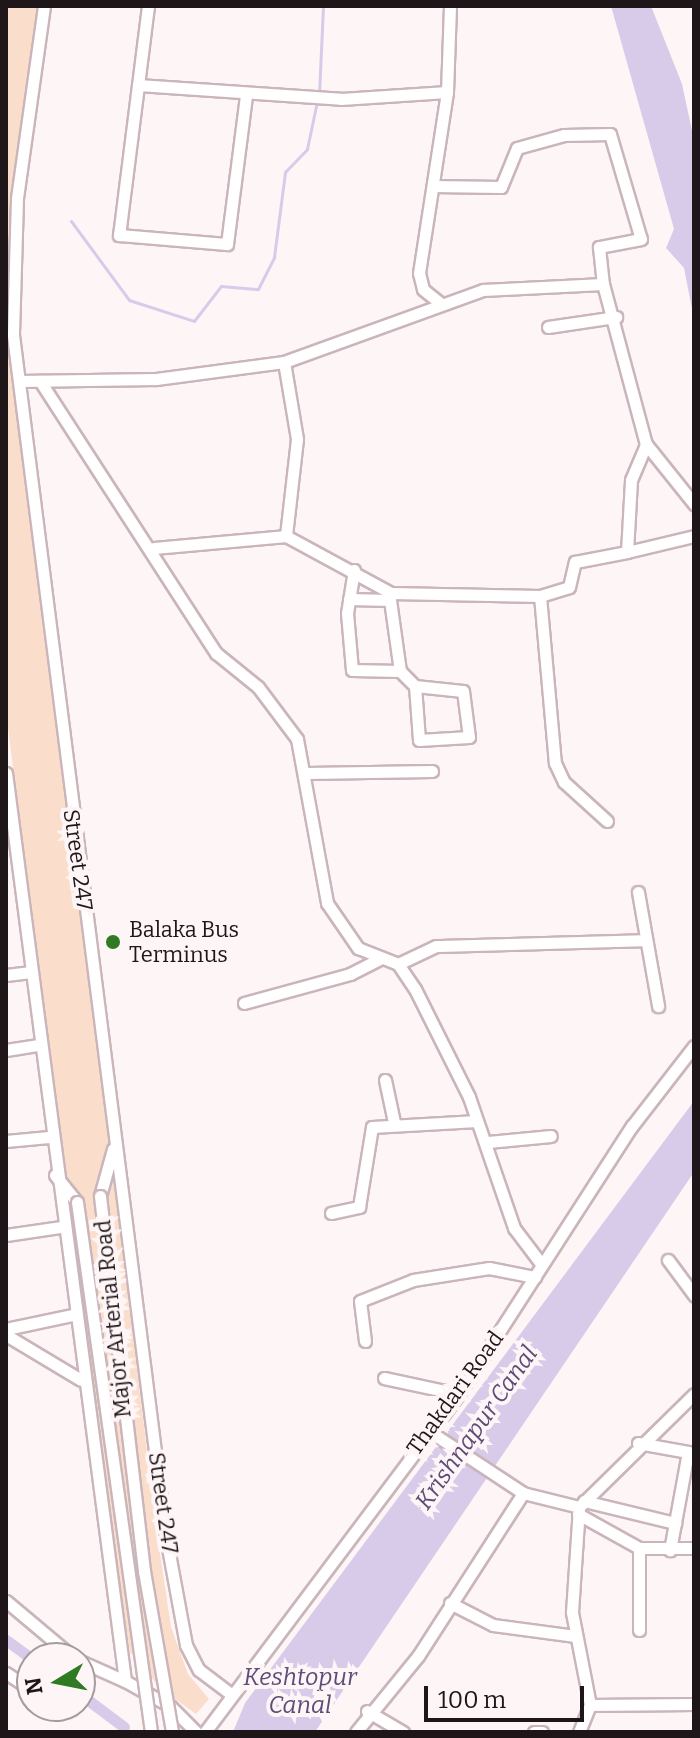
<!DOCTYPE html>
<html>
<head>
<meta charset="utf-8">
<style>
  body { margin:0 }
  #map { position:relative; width:700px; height:1738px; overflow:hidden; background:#fef5f7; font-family:Bitter,serif }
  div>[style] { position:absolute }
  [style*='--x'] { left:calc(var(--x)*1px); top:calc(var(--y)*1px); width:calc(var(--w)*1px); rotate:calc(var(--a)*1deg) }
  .green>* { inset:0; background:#fadecb }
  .water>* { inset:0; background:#d8cbea }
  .stream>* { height:3px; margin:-1.5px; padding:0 1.5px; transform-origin:1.5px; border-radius:1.5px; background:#d8cbea }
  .canal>* { height:11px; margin:-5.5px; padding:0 5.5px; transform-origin:5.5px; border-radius:5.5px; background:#d8cbea }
  .roads { filter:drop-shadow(2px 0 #cab5ba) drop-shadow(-2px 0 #cab5ba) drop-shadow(0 2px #cab5ba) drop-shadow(0 -2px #cab5ba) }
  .minor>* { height:11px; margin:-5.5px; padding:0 5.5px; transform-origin:5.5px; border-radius:5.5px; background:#fff }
  .bridges { filter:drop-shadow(2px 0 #cab5ba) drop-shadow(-2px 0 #cab5ba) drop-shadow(0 2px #cab5ba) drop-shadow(0 -2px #cab5ba) }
  .minor-bridge>* { height:11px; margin:-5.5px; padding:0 5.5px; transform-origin:5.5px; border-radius:5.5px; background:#fff }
  .dots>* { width:22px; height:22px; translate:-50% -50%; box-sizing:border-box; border:4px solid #fef5f7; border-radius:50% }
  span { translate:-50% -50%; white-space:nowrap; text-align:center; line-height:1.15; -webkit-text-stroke:8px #fef5f7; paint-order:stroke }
  .street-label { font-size:22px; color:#1e1618 }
  .poi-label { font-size:22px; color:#1e1618 }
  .left { translate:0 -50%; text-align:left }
  .water-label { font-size:24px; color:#5f4b78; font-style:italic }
  .frame { position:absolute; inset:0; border:8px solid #1e1618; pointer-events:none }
  .north { position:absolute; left:16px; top:1642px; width:80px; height:80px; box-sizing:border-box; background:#fef5f7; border:2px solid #a49c9e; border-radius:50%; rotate:260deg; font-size:22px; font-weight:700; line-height:32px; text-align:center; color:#1e1618 }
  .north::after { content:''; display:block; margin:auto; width:28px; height:36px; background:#2f7a22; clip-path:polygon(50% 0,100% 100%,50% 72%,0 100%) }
  .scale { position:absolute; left:424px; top:1686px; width:160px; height:36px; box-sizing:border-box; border:4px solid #1e1618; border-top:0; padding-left:10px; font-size:24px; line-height:28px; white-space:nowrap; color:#1e1618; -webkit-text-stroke:6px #fef5f7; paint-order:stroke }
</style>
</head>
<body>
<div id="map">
  <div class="green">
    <div style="clip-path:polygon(6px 6px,37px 6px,6px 268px)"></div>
    <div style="clip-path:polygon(6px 309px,158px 1540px,171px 1627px,188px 1674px,209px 1699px,196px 1714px,160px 1688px,130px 1652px,108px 1520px,6px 712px)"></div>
  </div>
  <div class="water">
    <div style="clip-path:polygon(611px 6px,651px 6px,682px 84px,694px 140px,694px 319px,684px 268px,666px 248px,674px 229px)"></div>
    <div style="clip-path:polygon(694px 1101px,694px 1172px,315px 1732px,233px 1732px,245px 1703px)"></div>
  </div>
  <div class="stream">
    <div style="--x:319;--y:94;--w:88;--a:-87.4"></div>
    <div style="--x:71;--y:221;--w:98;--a:53.7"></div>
    <div style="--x:129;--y:300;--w:68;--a:17.9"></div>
    <div style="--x:194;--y:321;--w:44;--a:-52.4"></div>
    <div style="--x:221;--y:286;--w:37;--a:5"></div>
    <div style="--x:258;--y:289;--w:36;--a:-63"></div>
    <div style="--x:274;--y:257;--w:86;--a:-82.6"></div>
    <div style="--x:285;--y:172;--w:32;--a:-46"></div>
    <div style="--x:307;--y:149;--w:49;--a:-78.2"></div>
  </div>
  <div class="canal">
    <div style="--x:6;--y:1640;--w:32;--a:36"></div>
    <div style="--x:80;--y:1694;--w:55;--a:36.9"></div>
  </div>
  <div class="roads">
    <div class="minor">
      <div style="--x:44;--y:6;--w:195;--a:98"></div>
      <div style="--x:17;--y:199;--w:136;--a:91.7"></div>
      <div style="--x:13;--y:335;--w:1212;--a:82.75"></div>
      <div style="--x:166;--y:1537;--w:110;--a:79.5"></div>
      <div style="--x:186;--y:1645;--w:28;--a:63"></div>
      <div style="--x:199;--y:1670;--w:40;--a:37"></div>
      <div style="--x:148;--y:6;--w:231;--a:97.2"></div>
      <div style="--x:119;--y:235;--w:108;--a:4.8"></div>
      <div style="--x:227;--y:244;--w:150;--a:-82.7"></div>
      <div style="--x:138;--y:85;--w:203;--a:3.9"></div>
      <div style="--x:341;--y:99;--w:106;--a:-3.8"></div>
      <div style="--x:433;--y:186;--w:68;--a:0.8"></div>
      <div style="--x:501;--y:187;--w:42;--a:-67.7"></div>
      <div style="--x:517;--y:148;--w:49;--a:-15.5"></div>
      <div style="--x:564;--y:135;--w:46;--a:-1.2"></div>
      <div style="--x:610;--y:134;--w:109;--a:73.6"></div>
      <div style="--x:641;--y:239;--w:43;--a:169.2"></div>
      <div style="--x:599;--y:247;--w:37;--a:84"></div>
      <div style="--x:440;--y:303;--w:22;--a:-141"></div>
      <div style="--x:423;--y:289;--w:16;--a:-104"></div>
      <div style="--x:419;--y:273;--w:183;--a:-81.2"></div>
      <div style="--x:447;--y:92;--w:86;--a:-88"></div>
      <div style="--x:548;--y:327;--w:69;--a:-8.4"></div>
      <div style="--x:284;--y:362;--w:78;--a:80.4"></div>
      <div style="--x:297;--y:439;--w:98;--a:96.5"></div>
      <div style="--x:19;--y:381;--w:137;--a:-0.8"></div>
      <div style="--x:156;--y:379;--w:129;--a:-7.6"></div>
      <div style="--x:284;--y:362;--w:212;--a:-19.9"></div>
      <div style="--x:483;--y:290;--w:120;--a:-2.9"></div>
      <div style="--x:603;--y:284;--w:166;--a:75"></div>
      <div style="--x:646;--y:444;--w:77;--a:51.3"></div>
      <div style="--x:40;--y:381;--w:324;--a:57.1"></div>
      <div style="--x:216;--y:653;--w:54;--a:39"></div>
      <div style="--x:258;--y:687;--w:65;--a:53.1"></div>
      <div style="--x:297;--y:739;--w:167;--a:79.6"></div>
      <div style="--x:327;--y:903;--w:55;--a:55.4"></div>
      <div style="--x:358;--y:948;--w:43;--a:21.8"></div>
      <div style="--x:398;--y:964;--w:30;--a:56"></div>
      <div style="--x:415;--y:989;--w:121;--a:63.4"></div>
      <div style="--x:469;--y:1097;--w:139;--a:71"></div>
      <div style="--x:514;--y:1228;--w:46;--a:52.9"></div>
      <div style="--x:154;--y:548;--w:133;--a:-5.2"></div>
      <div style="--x:286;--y:536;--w:119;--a:28.5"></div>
      <div style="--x:391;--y:593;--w:149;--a:1.2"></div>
      <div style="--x:540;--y:596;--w:30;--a:-17"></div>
      <div style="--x:569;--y:587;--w:26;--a:-77"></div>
      <div style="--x:575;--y:562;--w:53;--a:-10.9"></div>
      <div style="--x:627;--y:552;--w:72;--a:-86.8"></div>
      <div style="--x:631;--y:480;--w:39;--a:-67"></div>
      <div style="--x:627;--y:552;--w:69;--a:-13.4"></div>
      <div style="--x:354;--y:570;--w:44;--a:99.2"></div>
      <div style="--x:347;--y:613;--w:57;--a:85"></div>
      <div style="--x:352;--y:670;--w:48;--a:1.2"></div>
      <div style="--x:540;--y:596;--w:168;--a:84.9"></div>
      <div style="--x:555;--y:763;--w:21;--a:65"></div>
      <div style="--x:564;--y:782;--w:58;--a:42.2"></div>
      <div style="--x:349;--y:599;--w:41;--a:1.4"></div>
      <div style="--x:390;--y:600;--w:72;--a:82"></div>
      <div style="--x:400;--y:671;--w:21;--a:45"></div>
      <div style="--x:415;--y:686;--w:48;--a:5.9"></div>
      <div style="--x:463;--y:691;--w:46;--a:82.6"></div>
      <div style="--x:469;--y:737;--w:50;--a:176.6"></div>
      <div style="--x:419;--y:740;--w:54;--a:-94.2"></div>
      <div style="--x:6;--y:773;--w:916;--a:82.53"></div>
      <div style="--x:125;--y:1681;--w:51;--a:29.1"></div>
      <div style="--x:170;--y:1706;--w:37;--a:45"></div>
      <div style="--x:307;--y:773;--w:125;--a:-0.9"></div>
      <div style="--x:638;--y:892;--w:116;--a:80"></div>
      <div style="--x:398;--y:964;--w:42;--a:-25.3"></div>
      <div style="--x:436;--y:946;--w:209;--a:-1.6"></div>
      <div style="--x:6;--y:975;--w:23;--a:-7"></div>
      <div style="--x:244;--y:1003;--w:110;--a:-15.3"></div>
      <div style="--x:350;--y:974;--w:33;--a:-27"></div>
      <div style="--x:6;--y:1050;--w:33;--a:-9"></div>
      <div style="--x:385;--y:1080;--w:43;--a:77.9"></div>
      <div style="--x:6;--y:1141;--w:43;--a:-5.3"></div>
      <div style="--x:488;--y:1142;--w:63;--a:-5.4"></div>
      <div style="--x:55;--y:1175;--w:35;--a:51"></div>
      <div style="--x:100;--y:1196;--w:49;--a:-74.5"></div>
      <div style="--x:331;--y:1213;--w:29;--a:-12"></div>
      <div style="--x:359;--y:1207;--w:81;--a:-80.8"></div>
      <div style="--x:372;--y:1127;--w:105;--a:-3.3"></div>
      <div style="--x:6;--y:1235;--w:56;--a:-8.3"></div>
      <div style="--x:668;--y:1260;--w:44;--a:53.4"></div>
      <div style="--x:6;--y:1329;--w:67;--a:-12"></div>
      <div style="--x:6;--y:1335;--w:87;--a:31"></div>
      <div style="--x:365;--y:1341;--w:40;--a:-97.1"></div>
      <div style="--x:360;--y:1301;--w:57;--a:-21.6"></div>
      <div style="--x:413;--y:1280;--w:77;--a:-9"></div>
      <div style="--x:489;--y:1268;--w:47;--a:11.1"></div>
      <div style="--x:384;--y:1378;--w:77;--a:12"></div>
      <div style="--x:429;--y:1431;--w:113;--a:33.4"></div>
      <div style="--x:523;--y:1493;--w:58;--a:14"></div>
      <div style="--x:638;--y:1443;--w:51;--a:10.2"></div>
      <div style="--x:688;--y:1452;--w:100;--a:100.4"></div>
      <div style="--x:584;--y:1501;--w:94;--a:13.6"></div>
      <div style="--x:578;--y:1514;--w:70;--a:29.1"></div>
      <div style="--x:639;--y:1548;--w:55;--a:0"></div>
      <div style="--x:6;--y:1601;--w:89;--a:40"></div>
      <div style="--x:450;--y:1603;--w:48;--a:27.1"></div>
      <div style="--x:493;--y:1625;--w:83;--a:7.6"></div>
      <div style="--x:639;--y:1630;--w:82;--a:-90"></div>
      <div style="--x:80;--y:1661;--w:49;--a:24"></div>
      <div style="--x:6;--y:1673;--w:31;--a:33"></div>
      <div style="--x:590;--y:1705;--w:104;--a:-0.6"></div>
      <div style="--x:367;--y:1711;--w:42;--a:30.3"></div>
      <div style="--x:205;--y:1732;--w:423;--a:-53.1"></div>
      <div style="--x:459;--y:1394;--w:319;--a:-57.2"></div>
      <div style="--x:632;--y:1126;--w:101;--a:-52.2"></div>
      <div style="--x:356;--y:1732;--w:98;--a:-50.8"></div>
      <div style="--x:418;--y:1656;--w:194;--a:-57.2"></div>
      <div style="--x:534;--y:1732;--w:8;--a:0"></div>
      <div style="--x:579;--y:1732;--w:29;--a:-68"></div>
      <div style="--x:590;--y:1705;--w:95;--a:-101"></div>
      <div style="--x:572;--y:1612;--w:105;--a:-86.2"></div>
      <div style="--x:579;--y:1507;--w:161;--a:-44.5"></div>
    </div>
  </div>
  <div class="bridges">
    <div class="minor-bridge">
      <div style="--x:100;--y:1196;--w:378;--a:83.3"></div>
      <div style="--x:144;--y:1571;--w:163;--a:80.1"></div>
      <div style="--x:77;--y:1202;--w:535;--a:82.05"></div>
    </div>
  </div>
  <div class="dots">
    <div style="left:113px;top:942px;background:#2f7a22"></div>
  </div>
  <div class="street-label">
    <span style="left:78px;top:860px;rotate:82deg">Street 247</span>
    <span style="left:113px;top:1319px;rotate:-96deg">Major Arterial Road</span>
    <span style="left:455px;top:1393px;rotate:-54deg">Thakdari Road</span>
    <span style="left:163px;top:1503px;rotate:82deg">Street 247</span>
  </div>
  <div class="poi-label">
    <span class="left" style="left:129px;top:942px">Balaka Bus<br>Terminus</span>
  </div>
  <div class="water-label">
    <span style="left:477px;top:1428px;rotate:-55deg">Krishnapur Canal</span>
    <span style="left:300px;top:1692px">Keshtopur<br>Canal</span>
  </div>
  <div class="frame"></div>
  <div class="north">N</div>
  <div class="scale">100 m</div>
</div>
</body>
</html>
